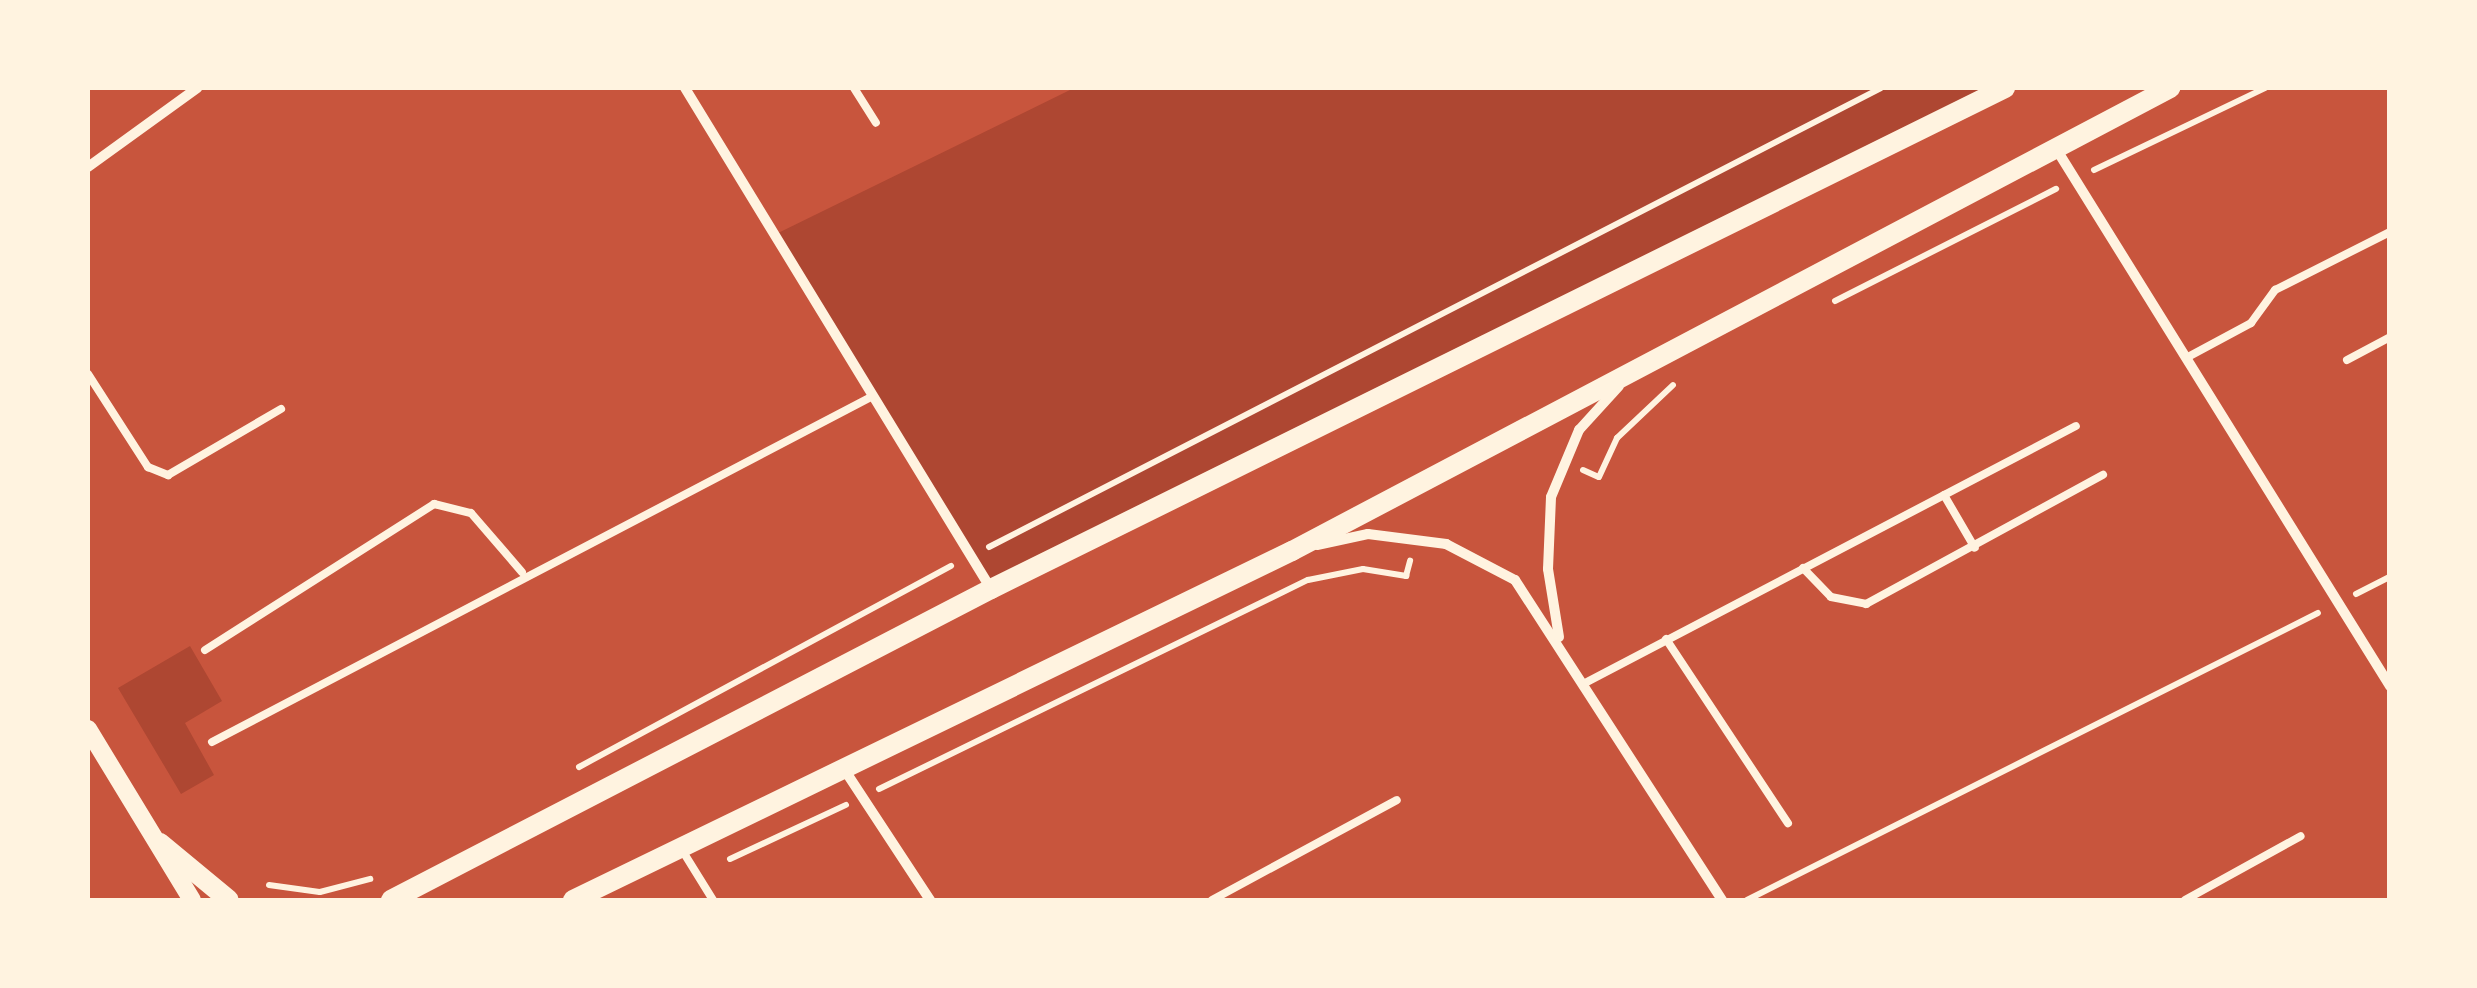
<!DOCTYPE html>
<html>
<head>
<meta charset="utf-8">
<style>
  body { margin:0 }
  #map { position:relative; width:2477px; height:988px; overflow:hidden; background:#c8553d; font-family:"Asap Condensed",sans-serif }
  div>[style] { position:absolute }
  [style*='--x'] { left:calc(var(--x)*1px); top:calc(var(--y)*1px); width:calc(var(--w)*1px); rotate:calc(var(--a)*1deg) }
  .green>* { inset:0; background:#ae4732 }
  .path>* { height:6px; margin:-3px; padding:0 3px; transform-origin:3px; border-radius:3px; background:#fff3e0 }
  .service>* { height:8px; margin:-4px; padding:0 4px; transform-origin:4px; border-radius:4px; background:#fff3e0 }
  .minor>* { height:10px; margin:-5px; padding:0 5px; transform-origin:5px; border-radius:5px; background:#fff3e0 }
  .tertiary>* { height:18px; margin:-9px; padding:0 9px; transform-origin:9px; border-radius:9px; background:#fff3e0 }
  .secondary>* { height:20px; margin:-10px; padding:0 10px; transform-origin:10px; border-radius:10px; background:#fff3e0 }
  span { translate:-50% -50%; white-space:nowrap; text-align:center; line-height:1.15; -webkit-text-stroke:8px #fff3e0; paint-order:stroke }
  .frame { position:absolute; inset:0; border:90px solid #fff3e0; pointer-events:none }
</style>
</head>
<body>
<div id="map">
  <div class="green">
    <div style="clip-path:polygon(1074px 88px,2005px 88px,991px 589px,774px 235px)"></div>
    <div style="clip-path:polygon(190px 646px,222px 701px,185px 723px,214px 775px,181px 794px,118px 688px)"></div>
  </div>
  <div class="path">
    <div style="--x:2094;--y:170;--w:190;--a:-25.6"></div>
    <div style="--x:1835;--y:301;--w:248;--a:-26.9"></div>
    <div style="--x:1583;--y:470;--w:17;--a:24"></div>
    <div style="--x:1599;--y:477;--w:43;--a:-65.2"></div>
    <div style="--x:1617;--y:438;--w:77;--a:-43.4"></div>
    <div style="--x:989;--y:547;--w:1003;--a:-27.23"></div>
    <div style="--x:2356;--y:594;--w:38;--a:-27"></div>
    <div style="--x:579;--y:767;--w:423;--a:-28.4"></div>
    <div style="--x:879;--y:789;--w:477;--a:-26"></div>
    <div style="--x:1308;--y:580;--w:56;--a:-11.3"></div>
    <div style="--x:1363;--y:569;--w:44;--a:9.2"></div>
    <div style="--x:1406;--y:576;--w:16;--a:-75"></div>
    <div style="--x:730;--y:859;--w:128;--a:-25"></div>
    <div style="--x:269;--y:885;--w:51;--a:7.8"></div>
    <div style="--x:320;--y:892;--w:52;--a:-14.6"></div>
    <div style="--x:1747;--y:900;--w:639;--a:-26.69"></div>
  </div>
  <div class="service">
    <div style="--x:854;--y:88;--w:41;--a:57.8"></div>
    <div style="--x:2186;--y:358;--w:74;--a:-28.3"></div>
    <div style="--x:2251;--y:323;--w:41;--a:-54"></div>
    <div style="--x:2275;--y:290;--w:129;--a:-26.8"></div>
    <div style="--x:2347;--y:360;--w:49;--a:-28.1"></div>
    <div style="--x:88;--y:374;--w:111;--a:57.2"></div>
    <div style="--x:148;--y:467;--w:22;--a:22"></div>
    <div style="--x:168;--y:475;--w:131;--a:-30.3"></div>
    <div style="--x:1944;--y:495;--w:61;--a:59.7"></div>
    <div style="--x:1803;--y:568;--w:40;--a:46"></div>
    <div style="--x:1831;--y:597;--w:36;--a:11"></div>
    <div style="--x:1866;--y:604;--w:270;--a:-28.6"></div>
    <div style="--x:1666;--y:639;--w:221;--a:56.5"></div>
    <div style="--x:205;--y:650;--w:272;--a:-32.5"></div>
    <div style="--x:434;--y:504;--w:38;--a:14"></div>
    <div style="--x:471;--y:513;--w:78;--a:49.2"></div>
    <div style="--x:1585;--y:683;--w:554;--a:-27.63"></div>
    <div style="--x:212;--y:742;--w:746;--a:-27.63"></div>
    <div style="--x:682;--y:850;--w:59;--a:58.2"></div>
    <div style="--x:1212;--y:900;--w:210;--a:-28.4"></div>
    <div style="--x:2185;--y:900;--w:132;--a:-28.9"></div>
  </div>
  <div class="minor">
    <div style="--x:685;--y:88;--w:587;--a:58.58"></div>
    <div style="--x:2055;--y:147;--w:635;--a:58.14"></div>
    <div style="--x:88;--y:167;--w:135;--a:-35.9"></div>
    <div style="--x:1317;--y:545;--w:52;--a:-12.2"></div>
    <div style="--x:1368;--y:534;--w:79;--a:7.3"></div>
    <div style="--x:1446;--y:544;--w:78;--a:27.6"></div>
    <div style="--x:1515;--y:580;--w:381;--a:57.1"></div>
    <div style="--x:1559;--y:637;--w:69;--a:-99.2"></div>
    <div style="--x:1548;--y:569;--w:72;--a:-87.6"></div>
    <div style="--x:1551;--y:497;--w:73;--a:-67.3"></div>
    <div style="--x:1579;--y:430;--w:59;--a:-47.7"></div>
    <div style="--x:844;--y:769;--w:157;--a:56.7"></div>
  </div>
  <div class="tertiary">
    <div style="--x:88;--y:729;--w:200;--a:58.7"></div>
  </div>
  <div class="secondary">
    <div style="--x:160;--y:843;--w:89;--a:39.6"></div>
    <div style="--x:391;--y:900;--w:676;--a:-27.4"></div>
    <div style="--x:991;--y:589;--w:1131;--a:-26.29"></div>
    <div style="--x:573;--y:900;--w:799;--a:-25.89"></div>
    <div style="--x:1292;--y:551;--w:993;--a:-27.8"></div>
  </div>
  <div class="frame"></div>
</div>
</body>
</html>
